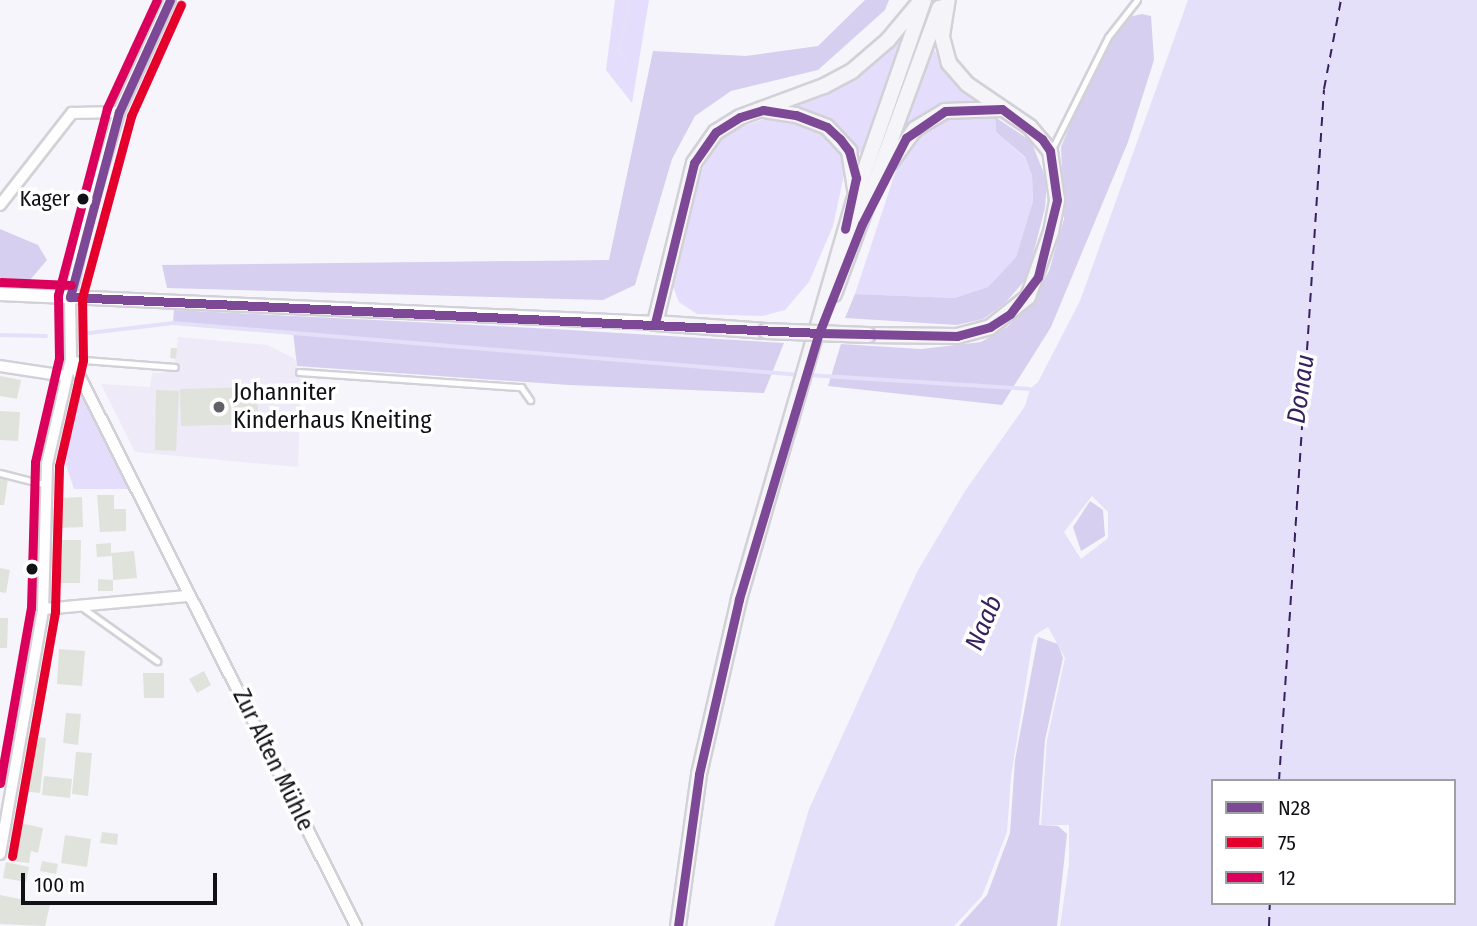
<!DOCTYPE html>
<html>
<head>
<meta charset="utf-8">
<style>
  body { margin:0 }
  #map { position:relative; width:1477px; height:926px; overflow:hidden; background:#f6f5fb; font-family:"Fira Sans Condensed",sans-serif }
  div>[style] { position:absolute }
  [style*='--x'] { left:calc(var(--x)*1px); top:calc(var(--y)*1px); width:calc(var(--w)*1px); rotate:calc(var(--a)*1deg) }
  .built>* { inset:0; background:#eeeaf7 }
  .green>* { inset:0; background:#e4ddfc }
  .forest>* { inset:0; background:#d7cfef }
  .water>* { inset:0; background:#e5e0f9 }
  .stream>* { height:3.5px; margin:-1.75px; padding:0 1.75px; transform-origin:1.75px; border-radius:1.75px; background:#e5e0f9 }
  .ferry>* { height:2px; margin-top:-1px; transform-origin:0; background:repeating-linear-gradient(90deg,#36205e 0 9px,transparent 0 16px) }
  .building>* { inset:0; background:#dfe3db }
  .roads { filter:drop-shadow(2px 0 #d2d1d7) drop-shadow(-2px 0 #d2d1d7) drop-shadow(0 2px #d2d1d7) drop-shadow(0 -2px #d2d1d7) }
  .service>* { height:5px; margin:-2.5px; padding:0 2.5px; transform-origin:2.5px; border-radius:2.5px; background:#fefefe }
  .minor>* { height:10px; margin:-5px; padding:0 5px; transform-origin:5px; border-radius:5px; background:#fefefe }
  .tertiary>* { height:12px; margin:-6px; padding:0 6px; transform-origin:6px; border-radius:6px; background:#fefefe }
  .secondary>* { height:14px; margin:-7px; padding:0 7px; transform-origin:7px; border-radius:7px; background:#f5f4f8 }
  .bridges { filter:drop-shadow(2px 0 #d2d1d7) drop-shadow(-2px 0 #d2d1d7) drop-shadow(0 2px #d2d1d7) drop-shadow(0 -2px #d2d1d7) }
  .secondary-bridge>* { height:14px; margin:-7px; padding:0 7px; transform-origin:7px; border-radius:7px; background:#f5f4f8 }
  .bus-1>* { height:9px; margin:-4.5px; padding:0 4.5px; transform-origin:4.5px; border-radius:4.5px; background:#7d4896 }
  .bus-2>* { height:9px; margin:-4.5px; padding:0 4.5px; transform-origin:4.5px; border-radius:4.5px; background:#e4002b }
  .bus-3>* { height:9px; margin:-4.5px; padding:0 4.5px; transform-origin:4.5px; border-radius:4.5px; background:#da005b }
  .dots>* { width:19px; height:19px; translate:-50% -50%; box-sizing:border-box; border:4px solid #fff; border-radius:50% }
  span { translate:-50% -50%; white-space:nowrap; text-align:center; line-height:1.15; -webkit-text-stroke:7px #fff; paint-order:stroke }
  .bus-label { font-size:22px; color:#121117 }
  .right { translate:-100% -50%; text-align:right }
  .poi-label { font-size:24px; color:#121117 }
  .left { translate:0 -50%; text-align:left }
  .street-label { font-size:24px; color:#121117 }
  .water-label { font-size:26px; color:#36205e; font-style:italic }
  .legend { position:absolute; left:1211px; top:779px; width:245px; height:126px; box-sizing:border-box; background:#fff; border:2px solid #a0a0a2; margin:0; padding:9px 12px; list-style:none; font-size:21px; color:#121117 }
  .legend li { display:flex; align-items:center; gap:14px; height:35px }
  .legend b { width:35px; border:2px solid #a0a0a2 }
  .scale { position:absolute; left:21px; top:873px; width:196px; height:32px; box-sizing:border-box; border:4px solid #121117; border-top:0; padding-left:9px; font-size:21px; line-height:24px; white-space:nowrap; color:#121117; -webkit-text-stroke:5px #fff; paint-order:stroke }
</style>
</head>
<body>
<div id="map">
  <div class="built">
    <div style="clip-path:polygon(178px 337px,268px 345px,295px 359px,301px 382px,298px 467px,135px 452px,101px 384px,150px 387px,152px 373px,174px 372px)"></div>
  </div>
  <div class="green">
    <div style="clip-path:polygon(615px 0,649px 0,632px 103px,606px 70px)"></div>
    <div style="clip-path:polygon(899px 36px,903px 37px,861px 154px,834px 123px,791px 106px,846px 83px)"></div>
    <div style="clip-path:polygon(932px 46px,949px 75px,981px 100px,940px 106px,909px 127px,904px 125px)"></div>
    <div style="clip-path:polygon(973px 114px,995px 117px,996px 132px,1025px 158px,1032px 176px,1033px 201px,1016px 257px,988px 287px,954px 298px,855px 294px,901px 155px,934px 124px,952px 115px)"></div>
    <div style="clip-path:polygon(765px 119px,821px 129px,835px 143px,847px 161px,833px 226px,809px 282px,785px 310px,762px 316px,697px 314px,679px 302px,673px 287px,695px 181px,719px 142px,738px 128px)"></div>
    <div style="clip-path:polygon(76px 377px,133px 489px,74px 489px,63px 456px)"></div>
  </div>
  <div class="forest">
    <div style="clip-path:polygon(865px 0,889px 0,885px 10px,818px 70px,731px 91px,695px 116px,672px 159px,635px 285px,603px 300px,167px 288px,162px 265px,609px 260px,653px 51px,746px 56px,818px 46px)"></div>
    <div style="clip-path:polygon(1142px 14px,1151px 16px,1154px 60px,1128px 142px,1051px 327px,1002px 405px,828px 386px,841px 344px,921px 349px,981px 342px,1007px 327px,1031px 304px,1049px 271px,1064px 219px,1061px 147px,1101px 51px,1124px 18px)"></div>
    <div style="clip-path:polygon(995px 117px,1031px 141px,1047px 181px,1045px 208px,1027px 278px,1005px 303px,983px 319px,957px 325px,845px 318px,855px 294px,954px 298px,988px 287px,1016px 257px,1033px 201px,1032px 176px,1025px 157px,996px 132px)"></div>
    <div style="clip-path:polygon(0 229px,38px 245px,47px 260px,30px 280px,0 278px)"></div>
    <div style="clip-path:polygon(174px 310px,553px 329px,784px 343px,764px 393px,569px 385px,297px 366px,293px 332px,173px 323px)"></div>
    <div style="clip-path:polygon(1090px 501px,1103px 510px,1105px 536px,1081px 551px,1073px 527px)"></div>
    <div style="clip-path:polygon(1038px 637px,1058px 644px,1063px 658px,1045px 740px,1039px 825px,1058px 826px,1067px 834px,1057px 926px,959px 926px,987px 895px,1010px 833px,1015px 760px)"></div>
  </div>
  <div class="water">
    <div style="clip-path:polygon(evenodd,1188px 0,1477px 0,1477px 926px,1060px 926px,1069px 864px,1069px 825px,1041px 825px,1047px 740px,1065px 658px,1048px 627px,1035px 635px,1032px 645px,1011px 777px,1007px 832px,982px 896px,954px 926px,774px 926px,809px 809px,917px 572px,965px 491px,1025px 406px,1030px 389px,1038px 382px,1080px 301px,1188px 0,1092px 496px,1108px 512px,1108px 538px,1081px 559px,1064px 532px,1092px 496px,1188px 0,1213px 781px,1454px 781px,1454px 903px,1213px 903px,1213px 781px)"></div>
  </div>
  <div class="stream">
    <div style="--x:629;--y:65;--w:18;--a:-124"></div>
    <div style="--x:619;--y:50;--w:51;--a:-77.6"></div>
    <div style="--x:81;--y:334;--w:93;--a:-6.8"></div>
    <div style="--x:173;--y:323;--w:629;--a:4.74"></div>
    <div style="--x:0;--y:335;--w:46;--a:1.2"></div>
    <div style="--x:808;--y:375;--w:222;--a:3.6"></div>
  </div>
  <div class="ferry">
    <div style="--x:1279;--y:781;--w:693;--a:-86.28"></div>
    <div style="--x:1324;--y:89;--w:91;--a:-79.2"></div>
    <div style="--x:1269;--y:926;--w:23;--a:-88"></div>
  </div>
  <div class="building">
    <div style="clip-path:polygon(171px 348px,177px 348px,176px 359px,170px 358px)"></div>
    <div style="clip-path:polygon(0 376px,21px 380px,17px 399px,0 396px)"></div>
    <div style="clip-path:polygon(257px 387px,258px 424px,181px 426px,180px 389px)"></div>
    <div style="clip-path:polygon(156px 390px,179px 391px,176px 451px,155px 450px)"></div>
    <div style="clip-path:polygon(0 411px,20px 412px,18px 441px,0 440px)"></div>
    <div style="clip-path:polygon(0 478px,8px 479px,4px 505px,0 505px)"></div>
    <div style="clip-path:polygon(97px 495px,114px 495px,114px 509px,126px 509px,126px 531px,100px 532px)"></div>
    <div style="clip-path:polygon(82px 497px,83px 527px,59px 528px,59px 498px)"></div>
    <div style="clip-path:polygon(59px 540px,81px 540px,80px 583px,58px 583px)"></div>
    <div style="clip-path:polygon(111px 543px,111px 553px,134px 551px,137px 578px,113px 580px,112px 556px,97px 557px,96px 544px)"></div>
    <div style="clip-path:polygon(0 568px,10px 570px,6px 593px,0 592px)"></div>
    <div style="clip-path:polygon(98px 579px,113px 580px,113px 591px,98px 591px)"></div>
    <div style="clip-path:polygon(0 618px,8px 618px,7px 648px,0 648px)"></div>
    <div style="clip-path:polygon(59px 649px,85px 651px,82px 686px,57px 684px)"></div>
    <div style="clip-path:polygon(204px 671px,211px 685px,197px 693px,189px 679px)"></div>
    <div style="clip-path:polygon(143px 673px,164px 673px,164px 698px,144px 698px)"></div>
    <div style="clip-path:polygon(66px 713px,81px 714px,78px 745px,63px 743px)"></div>
    <div style="clip-path:polygon(28px 736px,46px 738px,40px 793px,22px 791px)"></div>
    <div style="clip-path:polygon(76px 752px,92px 753px,88px 796px,72px 794px)"></div>
    <div style="clip-path:polygon(44px 776px,72px 779px,70px 798px,42px 795px)"></div>
    <div style="clip-path:polygon(20px 823px,43px 828px,38px 853px,31px 851px,29px 863px,10px 861px)"></div>
    <div style="clip-path:polygon(102px 832px,118px 834px,117px 845px,100px 843px)"></div>
    <div style="clip-path:polygon(65px 835px,91px 839px,87px 867px,61px 863px)"></div>
    <div style="clip-path:polygon(42px 861px,58px 864px,56px 874px,40px 871px)"></div>
    <div style="clip-path:polygon(6px 862px,29px 867px,26px 882px,3px 878px)"></div>
    <div style="clip-path:polygon(0 895px,50px 905px,45px 926px,0 924px)"></div>
  </div>
  <div class="roads">
    <div class="service">
      <div style="--x:1052;--y:149;--w:125;--a:-63.4"></div>
      <div style="--x:1108;--y:37;--w:47;--a:-51.9"></div>
      <div style="--x:71;--y:359;--w:104;--a:4.4"></div>
      <div style="--x:299;--y:372;--w:223;--a:3.9"></div>
      <div style="--x:521;--y:387;--w:16;--a:55"></div>
      <div style="--x:0;--y:473;--w:49;--a:14.3"></div>
      <div style="--x:80;--y:606;--w:95;--a:35.5"></div>
    </div>
    <div class="minor">
      <div style="--x:170;--y:0;--w:123;--a:114.5"></div>
      <div style="--x:119;--y:112;--w:113;--a:106.5"></div>
      <div style="--x:87;--y:220;--w:79;--a:102.4"></div>
      <div style="--x:70;--y:297;--w:62;--a:89.1"></div>
      <div style="--x:71;--y:359;--w:635;--a:63.31"></div>
      <div style="--x:0;--y:205;--w:117;--a:-52"></div>
      <div style="--x:72;--y:113;--w:47;--a:-1.2"></div>
      <div style="--x:0;--y:366;--w:66;--a:8.7"></div>
      <div style="--x:43;--y:609;--w:145;--a:-5.2"></div>
      <div style="--x:0;--y:854;--w:249;--a:-80"></div>
      <div style="--x:43;--y:609;--w:145;--a:-88.4"></div>
      <div style="--x:47;--y:464;--w:108;--a:-77.1"></div>
    </div>
    <div class="tertiary">
      <div style="--x:0;--y:294;--w:656;--a:2.54"></div>
    </div>
    <div class="secondary">
      <div style="--x:764;--y:110;--w:32;--a:9"></div>
      <div style="--x:796;--y:115;--w:33;--a:21"></div>
      <div style="--x:827;--y:127;--w:33;--a:47"></div>
      <div style="--x:849;--y:151;--w:38;--a:81"></div>
      <div style="--x:891;--y:162;--w:41;--a:-54"></div>
      <div style="--x:915;--y:129;--w:35;--a:-31"></div>
      <div style="--x:945;--y:111;--w:57;--a:-2"></div>
      <div style="--x:834;--y:294;--w:305;--a:-69.8"></div>
      <div style="--x:766;--y:331;--w:111;--a:-175.9"></div>
      <div style="--x:655;--y:323;--w:165;--a:-76.3"></div>
      <div style="--x:694;--y:163;--w:38;--a:-55"></div>
      <div style="--x:716;--y:132;--w:28;--a:-32"></div>
      <div style="--x:740;--y:117;--w:90;--a:-20.3"></div>
      <div style="--x:824;--y:86;--w:32;--a:-28"></div>
      <div style="--x:852;--y:71;--w:48;--a:-40.7"></div>
      <div style="--x:888;--y:40;--w:47;--a:-50.2"></div>
      <div style="--x:868;--y:335;--w:89;--a:0.6"></div>
      <div style="--x:957;--y:336;--w:34;--a:-15"></div>
      <div style="--x:990;--y:327;--w:48;--a:-38.3"></div>
      <div style="--x:1028;--y:297;--w:69;--a:-70.5"></div>
      <div style="--x:1051;--y:232;--w:33;--a:-79"></div>
      <div style="--x:1057;--y:200;--w:49;--a:-98.1"></div>
      <div style="--x:1050;--y:151;--w:31;--a:-130"></div>
      <div style="--x:1030;--y:127;--w:76;--a:-145.7"></div>
      <div style="--x:967;--y:84;--w:28;--a:-131"></div>
      <div style="--x:949;--y:63;--w:28;--a:-105"></div>
      <div style="--x:942;--y:36;--w:36;--a:-81"></div>
      <div style="--x:678;--y:926;--w:153;--a:-82.1"></div>
      <div style="--x:699;--y:774;--w:180;--a:-77.1"></div>
      <div style="--x:739;--y:599;--w:414;--a:-73.9"></div>
      <div style="--x:854;--y:201;--w:213;--a:-70.8"></div>
    </div>
  </div>
  <div class="bridges">
    <div class="secondary-bridge">
      <div style="--x:766;--y:331;--w:102;--a:2.2"></div>
    </div>
  </div>
  <div class="bus-1">
    <div style="--x:1002;--y:109;--w:50;--a:36.9"></div>
    <div style="--x:1042;--y:139;--w:14;--a:56"></div>
    <div style="--x:1050;--y:151;--w:49;--a:81.9"></div>
    <div style="--x:1057;--y:200;--w:79;--a:103.9"></div>
    <div style="--x:1038;--y:277;--w:46;--a:127.1"></div>
    <div style="--x:1010;--y:314;--w:24;--a:147"></div>
    <div style="--x:990;--y:327;--w:34;--a:165"></div>
    <div style="--x:957;--y:336;--w:138;--a:-178.8"></div>
    <div style="--x:819;--y:333;--w:117;--a:-68.5"></div>
    <div style="--x:862;--y:224;--w:97;--a:-62.9"></div>
    <div style="--x:906;--y:138;--w:47;--a:-34.7"></div>
    <div style="--x:945;--y:111;--w:57;--a:-2"></div>
    <div style="--x:70;--y:297;--w:750;--a:2.75"></div>
    <div style="--x:70;--y:297;--w:191;--a:-75.2"></div>
    <div style="--x:119;--y:112;--w:123;--a:-65.5"></div>
    <div style="--x:655;--y:323;--w:165;--a:-76.3"></div>
    <div style="--x:694;--y:163;--w:38;--a:-55"></div>
    <div style="--x:716;--y:132;--w:28;--a:-32"></div>
    <div style="--x:740;--y:117;--w:24;--a:-17"></div>
    <div style="--x:763;--y:110;--w:33;--a:9"></div>
    <div style="--x:796;--y:115;--w:33;--a:21"></div>
    <div style="--x:827;--y:127;--w:18;--a:43"></div>
    <div style="--x:840;--y:139;--w:15;--a:53"></div>
    <div style="--x:849;--y:151;--w:28;--a:75"></div>
    <div style="--x:856;--y:178;--w:52;--a:102.2"></div>
    <div style="--x:678;--y:926;--w:153;--a:-82.1"></div>
    <div style="--x:699;--y:774;--w:180;--a:-77.1"></div>
    <div style="--x:739;--y:599;--w:278;--a:-73.3"></div>
  </div>
  <div class="bus-2">
    <div style="--x:12;--y:856;--w:249;--a:-80"></div>
    <div style="--x:55;--y:611;--w:145;--a:-88.4"></div>
    <div style="--x:59;--y:466;--w:109;--a:-77.2"></div>
    <div style="--x:83;--y:360;--w:62;--a:-90.9"></div>
    <div style="--x:82;--y:298;--w:188;--a:-74.9"></div>
    <div style="--x:131;--y:116;--w:122;--a:-65.8"></div>
  </div>
  <div class="bus-3">
    <div style="--x:1;--y:282;--w:70;--a:2.5"></div>
    <div style="--x:0;--y:783;--w:178;--a:-80"></div>
    <div style="--x:31;--y:608;--w:146;--a:-88.4"></div>
    <div style="--x:35;--y:462;--w:107;--a:-77"></div>
    <div style="--x:59;--y:358;--w:63;--a:-90.9"></div>
    <div style="--x:58;--y:295;--w:193;--a:-75.3"></div>
    <div style="--x:107;--y:108;--w:119;--a:-65.2"></div>
  </div>
  <div class="dots">
    <div style="left:83px;top:199px;background:#121117"></div>
    <div style="left:219px;top:407px;background:#626167"></div>
    <div style="left:32px;top:569px;background:#121117"></div>
  </div>
  <div class="bus-label">
    <span class="right" style="left:70px;top:199px">Kager</span>
  </div>
  <div class="poi-label">
    <span class="left" style="left:233px;top:407px">Johanniter<br>Kinderhaus Kneiting</span>
  </div>
  <div class="street-label">
    <span style="left:273px;top:760px;rotate:64deg">Zur Alten Mühle</span>
  </div>
  <div class="water-label">
    <span style="left:1301px;top:389px;rotate:-82deg">Donau</span>
    <span style="left:984px;top:623px;rotate:-67deg">Naab</span>
  </div>
  <ul class="legend">
  <li><b style="height:9px;background:#7d4896"></b>N28</li>
  <li><b style="height:9px;background:#e4002b"></b>75</li>
  <li><b style="height:9px;background:#da005b"></b>12</li>
  </ul>
  <div class="scale">100 m</div>
</div>
</body>
</html>
